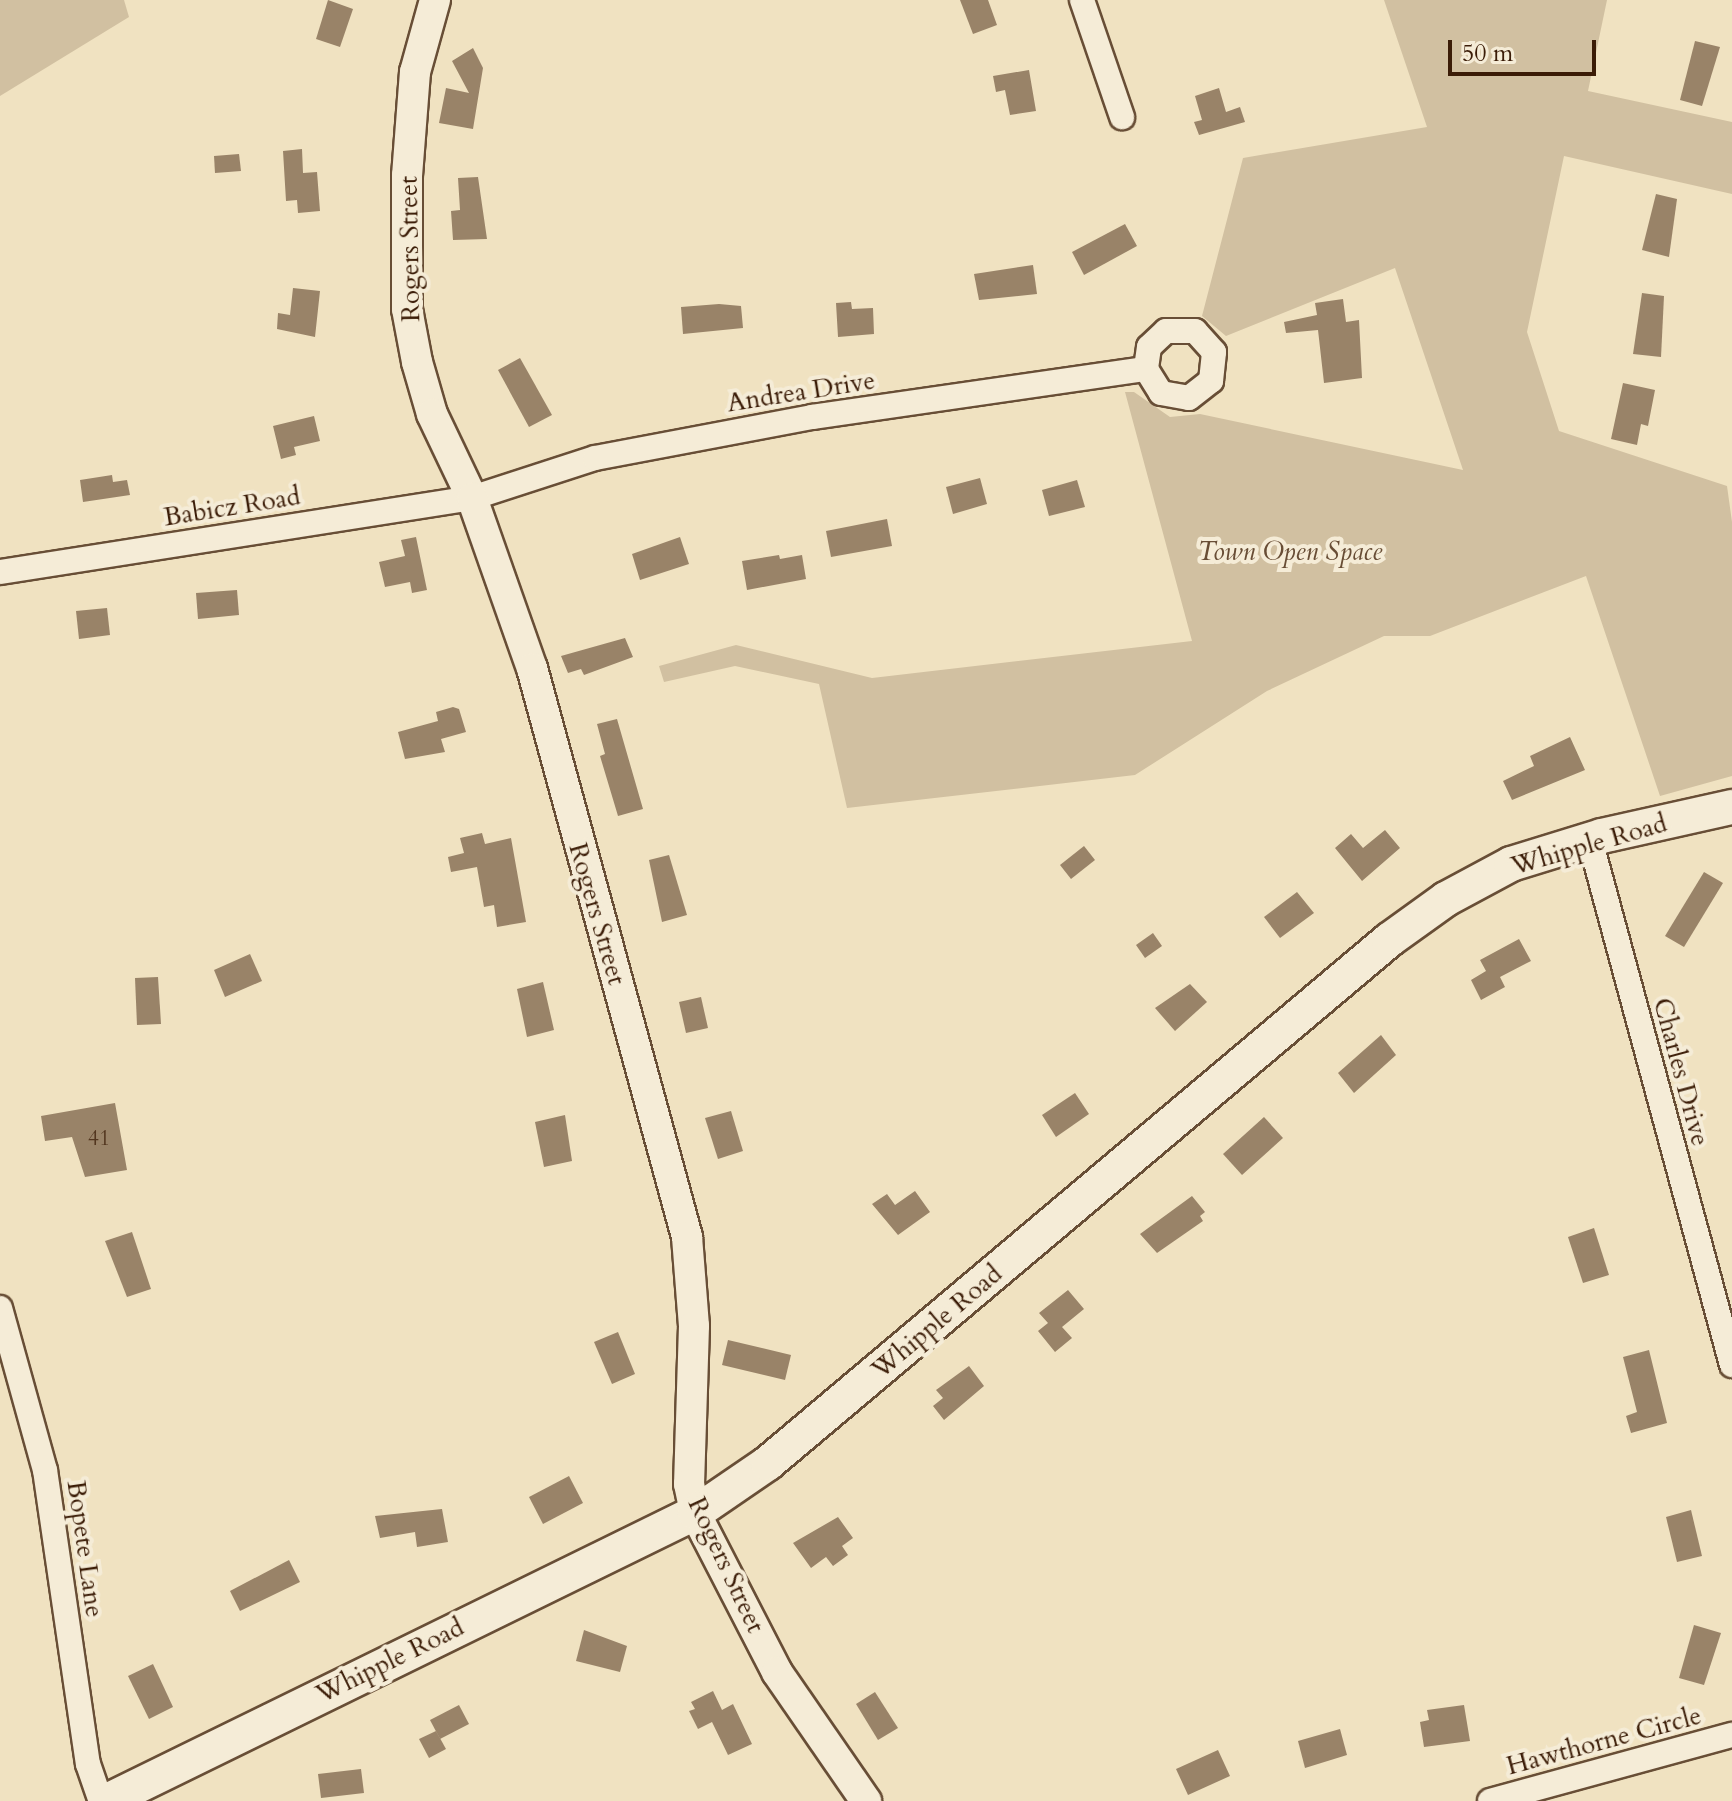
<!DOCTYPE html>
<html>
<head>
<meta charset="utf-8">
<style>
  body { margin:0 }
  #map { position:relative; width:1732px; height:1801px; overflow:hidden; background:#f0e2c1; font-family:Cardo,serif }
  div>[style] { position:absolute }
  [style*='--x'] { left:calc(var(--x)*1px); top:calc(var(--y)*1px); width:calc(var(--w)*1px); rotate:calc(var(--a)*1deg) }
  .green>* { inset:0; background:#d1c0a1 }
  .building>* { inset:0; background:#998368 }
  .roads { filter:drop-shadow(2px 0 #684e36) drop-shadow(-2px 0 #684e36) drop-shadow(0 2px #684e36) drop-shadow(0 -2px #684e36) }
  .minor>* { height:24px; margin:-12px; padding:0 12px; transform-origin:12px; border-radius:12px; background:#f5ecd7 }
  .tertiary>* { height:30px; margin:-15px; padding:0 15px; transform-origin:15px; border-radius:15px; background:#f5ecd7 }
  .secondary>* { height:34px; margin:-17px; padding:0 17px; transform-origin:17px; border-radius:17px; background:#f5ecd7 }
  span { translate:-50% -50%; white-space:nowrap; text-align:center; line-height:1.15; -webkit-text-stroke:8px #f5ecd7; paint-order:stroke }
  .number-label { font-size:22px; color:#52361f }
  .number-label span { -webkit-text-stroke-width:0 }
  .street-label { font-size:26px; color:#3b1c07 }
  .park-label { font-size:26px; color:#684d35; font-style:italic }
  .scale { position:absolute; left:1448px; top:40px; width:148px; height:36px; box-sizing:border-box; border:4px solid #3b1c07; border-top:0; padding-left:10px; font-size:24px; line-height:28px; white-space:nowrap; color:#3b1c07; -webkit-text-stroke:6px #f5ecd7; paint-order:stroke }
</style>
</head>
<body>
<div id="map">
  <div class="green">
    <div style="clip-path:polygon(0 0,124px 0,129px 17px,0 96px)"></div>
    <div style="clip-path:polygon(1384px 0,1607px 0,1588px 91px,1732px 122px,1732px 194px,1564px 156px,1527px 332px,1559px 431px,1727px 486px,1732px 522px,1732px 776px,1660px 796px,1586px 576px,1430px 636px,1384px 636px,1267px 691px,1135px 775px,847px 808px,819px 684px,735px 666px,664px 682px,659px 666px,736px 645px,872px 678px,1192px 641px,1125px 392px,1134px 392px,1170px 417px,1200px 414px,1463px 470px,1395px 268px,1226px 336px,1202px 316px,1243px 158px,1427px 127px)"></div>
  </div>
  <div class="building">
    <div style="clip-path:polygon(328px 0,353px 9px,340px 47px,316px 39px)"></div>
    <div style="clip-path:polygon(960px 0,988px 0,997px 25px,973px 34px)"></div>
    <div style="clip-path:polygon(1695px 41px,1720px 47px,1702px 106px,1680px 100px)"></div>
    <div style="clip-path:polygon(473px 48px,483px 68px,473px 129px,439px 123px,446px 88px,469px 93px,452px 61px)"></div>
    <div style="clip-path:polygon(1029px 70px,1036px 111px,1010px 115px,1005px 90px,996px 92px,993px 76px)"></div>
    <div style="clip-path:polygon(1219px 88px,1226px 112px,1240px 107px,1245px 122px,1199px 135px,1194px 122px,1202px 120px,1195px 96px)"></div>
    <div style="clip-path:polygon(302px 149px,303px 173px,317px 172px,320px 211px,298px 213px,297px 200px,286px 201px,283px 151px)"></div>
    <div style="clip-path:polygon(239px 154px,241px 171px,215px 173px,214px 156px)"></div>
    <div style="clip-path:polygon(478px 177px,487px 239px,453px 240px,451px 211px,460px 210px,458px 178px)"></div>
    <div style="clip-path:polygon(1656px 194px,1677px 199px,1669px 257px,1642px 250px)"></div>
    <div style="clip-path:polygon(1125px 224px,1137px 246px,1084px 275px,1072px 252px)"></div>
    <div style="clip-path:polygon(1033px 265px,1037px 294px,979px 300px,974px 274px)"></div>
    <div style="clip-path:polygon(293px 288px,320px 291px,315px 337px,277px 329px,278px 313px,290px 315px)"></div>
    <div style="clip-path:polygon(1642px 293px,1664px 296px,1661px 357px,1633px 354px)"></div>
    <div style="clip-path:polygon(1343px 299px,1346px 322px,1359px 320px,1362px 378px,1324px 383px,1318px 330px,1286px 333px,1284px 322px,1317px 315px,1315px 303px)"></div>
    <div style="clip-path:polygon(851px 302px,852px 309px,873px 308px,874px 334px,838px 337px,836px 303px)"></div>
    <div style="clip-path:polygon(719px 304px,741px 306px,743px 328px,683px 334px,681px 307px)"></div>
    <div style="clip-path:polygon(520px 358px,552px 415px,529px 427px,498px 370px)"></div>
    <div style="clip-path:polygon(1623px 383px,1655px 390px,1648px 426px,1641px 424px,1637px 445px,1611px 439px)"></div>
    <div style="clip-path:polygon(314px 416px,320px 441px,294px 447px,296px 455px,281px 459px,273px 426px)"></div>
    <div style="clip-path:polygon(112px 475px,113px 482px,127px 480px,130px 495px,83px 502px,80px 480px)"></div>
    <div style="clip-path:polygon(980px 478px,987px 504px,953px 514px,946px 487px)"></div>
    <div style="clip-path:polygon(1077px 480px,1085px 507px,1049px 516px,1042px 490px)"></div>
    <div style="clip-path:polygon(887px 519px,892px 546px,831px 557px,826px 531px)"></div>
    <div style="clip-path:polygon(416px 537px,427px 590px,412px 593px,410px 582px,385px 587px,379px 562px,405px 556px,401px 540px)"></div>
    <div style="clip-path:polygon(680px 537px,689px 564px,640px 580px,632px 554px)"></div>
    <div style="clip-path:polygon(779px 555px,780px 559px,802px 555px,806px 579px,747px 590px,742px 561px)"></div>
    <div style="clip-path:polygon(237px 590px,239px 615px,198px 619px,196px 593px)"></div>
    <div style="clip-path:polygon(107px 608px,110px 635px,79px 639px,76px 611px)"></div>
    <div style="clip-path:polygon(625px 638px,633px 657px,584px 675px,581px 669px,568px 673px,561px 656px)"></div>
    <div style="clip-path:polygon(453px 707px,459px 709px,466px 732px,441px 739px,445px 752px,405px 759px,398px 732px,438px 721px,436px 712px)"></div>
    <div style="clip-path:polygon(617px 719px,643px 809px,618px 816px,600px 756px,605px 754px,597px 724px)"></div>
    <div style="clip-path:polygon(1570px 737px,1585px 770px,1512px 800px,1503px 781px,1534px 766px,1530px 756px)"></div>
    <div style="clip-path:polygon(1385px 830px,1400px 848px,1362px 881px,1335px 848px,1351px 834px,1363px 848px)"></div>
    <div style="clip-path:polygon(482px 833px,485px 844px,511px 838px,526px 922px,497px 927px,494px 905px,484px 907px,477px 867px,451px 872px,448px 857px,464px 853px,460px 838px)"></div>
    <div style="clip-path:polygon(1084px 846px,1095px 860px,1071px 879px,1060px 865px)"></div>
    <div style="clip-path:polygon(669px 855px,687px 915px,662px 922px,649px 860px)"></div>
    <div style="clip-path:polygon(1704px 872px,1723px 883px,1684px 947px,1665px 936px)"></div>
    <div style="clip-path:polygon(1297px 892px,1314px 913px,1280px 938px,1264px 917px)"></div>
    <div style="clip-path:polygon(1153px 933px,1162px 946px,1145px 958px,1136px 945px)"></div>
    <div style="clip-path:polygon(1519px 939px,1531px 961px,1500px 977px,1505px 987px,1481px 1000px,1471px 980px,1486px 971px,1480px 960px)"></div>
    <div style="clip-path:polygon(250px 954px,262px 981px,225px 997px,214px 970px)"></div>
    <div style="clip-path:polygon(158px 977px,161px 1024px,137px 1025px,135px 978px)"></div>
    <div style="clip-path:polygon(543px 982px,554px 1030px,527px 1037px,517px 989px)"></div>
    <div style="clip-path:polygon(1190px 984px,1207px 1002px,1175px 1031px,1155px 1008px)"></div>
    <div style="clip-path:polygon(701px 997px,708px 1028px,686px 1033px,679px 1002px)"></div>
    <div style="clip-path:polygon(1381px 1035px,1396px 1055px,1354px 1093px,1338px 1073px)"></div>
    <div style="clip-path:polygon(1075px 1093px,1089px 1114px,1056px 1137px,1042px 1115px)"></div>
    <div style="clip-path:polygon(115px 1103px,127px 1170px,85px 1177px,72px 1137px,45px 1141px,41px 1116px)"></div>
    <div style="clip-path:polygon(731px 1111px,743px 1151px,718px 1159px,705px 1118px)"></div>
    <div style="clip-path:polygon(565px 1115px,572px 1161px,544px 1167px,535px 1122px)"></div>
    <div style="clip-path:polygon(1264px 1117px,1283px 1138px,1242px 1175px,1223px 1154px)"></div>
    <div style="clip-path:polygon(915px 1191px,930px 1212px,898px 1235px,872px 1204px,887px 1194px,895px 1205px)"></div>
    <div style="clip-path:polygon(1192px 1196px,1205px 1212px,1200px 1216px,1203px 1221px,1157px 1253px,1140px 1234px)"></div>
    <div style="clip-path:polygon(1594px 1228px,1609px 1275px,1583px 1283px,1568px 1237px)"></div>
    <div style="clip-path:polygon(132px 1232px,151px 1289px,127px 1297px,105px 1241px)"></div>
    <div style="clip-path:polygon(1068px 1290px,1084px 1309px,1062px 1327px,1072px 1338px,1055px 1352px,1038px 1331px,1048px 1323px,1039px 1313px)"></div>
    <div style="clip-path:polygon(618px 1332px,635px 1374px,612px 1384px,594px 1342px)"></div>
    <div style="clip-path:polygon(728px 1340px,791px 1355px,785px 1380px,722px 1365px)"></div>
    <div style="clip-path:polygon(1649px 1350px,1667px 1423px,1631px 1433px,1626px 1416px,1637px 1412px,1623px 1357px)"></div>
    <div style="clip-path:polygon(969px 1366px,984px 1386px,944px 1420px,933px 1406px,943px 1398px,936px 1390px)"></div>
    <div style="clip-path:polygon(569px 1476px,583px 1503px,543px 1524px,529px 1497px)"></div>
    <div style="clip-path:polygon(442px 1509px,448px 1542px,417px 1547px,415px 1532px,380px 1538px,375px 1516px)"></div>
    <div style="clip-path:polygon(1691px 1510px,1702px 1556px,1677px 1562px,1666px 1517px)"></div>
    <div style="clip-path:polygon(838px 1517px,853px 1538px,842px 1546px,848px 1555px,833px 1566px,826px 1557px,811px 1568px,793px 1543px)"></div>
    <div style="clip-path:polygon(289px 1560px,300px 1582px,240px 1611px,230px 1591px)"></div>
    <div style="clip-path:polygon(1694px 1625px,1721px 1633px,1704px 1685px,1679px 1678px)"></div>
    <div style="clip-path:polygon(584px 1630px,627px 1646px,620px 1672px,576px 1661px)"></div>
    <div style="clip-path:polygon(153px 1664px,173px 1707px,149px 1719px,128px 1676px)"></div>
    <div style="clip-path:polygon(713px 1691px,722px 1710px,733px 1704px,752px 1744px,728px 1755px,712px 1722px,698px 1729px,689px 1711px,695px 1709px,691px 1702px)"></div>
    <div style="clip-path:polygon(875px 1692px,898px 1728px,878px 1740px,856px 1704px)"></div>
    <div style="clip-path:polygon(459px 1705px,469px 1724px,440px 1739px,430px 1720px)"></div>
    <div style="clip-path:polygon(1464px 1705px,1470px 1741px,1424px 1747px,1420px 1722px,1429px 1720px,1427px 1710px)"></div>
    <div style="clip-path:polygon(1340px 1729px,1347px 1755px,1305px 1768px,1298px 1741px)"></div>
    <div style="clip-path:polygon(436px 1731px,446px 1749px,429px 1758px,419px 1739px)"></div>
    <div style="clip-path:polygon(1218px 1750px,1230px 1776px,1188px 1795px,1176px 1769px)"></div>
    <div style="clip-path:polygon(361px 1769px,364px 1793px,321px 1798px,318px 1774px)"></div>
  </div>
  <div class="roads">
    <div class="minor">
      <div style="--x:1082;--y:0;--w:124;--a:71.1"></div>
      <div style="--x:0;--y:572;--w:478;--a:-8.9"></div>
      <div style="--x:472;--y:498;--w:129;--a:-18"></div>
      <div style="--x:595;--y:458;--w:221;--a:-10.7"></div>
      <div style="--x:812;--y:417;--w:337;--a:-8.2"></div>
      <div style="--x:1146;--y:369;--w:28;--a:58"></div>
      <div style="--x:1161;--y:393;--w:28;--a:10"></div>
      <div style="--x:1189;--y:398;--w:28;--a:-38"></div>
      <div style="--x:1211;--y:381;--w:29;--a:-84"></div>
      <div style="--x:1214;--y:352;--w:28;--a:-132"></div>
      <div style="--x:1195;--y:331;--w:29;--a:180"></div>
      <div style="--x:1166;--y:331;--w:23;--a:137"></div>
      <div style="--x:1149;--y:347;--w:22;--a:98"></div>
      <div style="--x:1590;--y:840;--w:544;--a:74.86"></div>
      <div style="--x:0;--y:1308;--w:168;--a:74.5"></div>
      <div style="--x:45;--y:1470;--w:297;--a:81.7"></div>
      <div style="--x:88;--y:1764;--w:39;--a:71"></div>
      <div style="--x:1490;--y:1801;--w:251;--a:-15.3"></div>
    </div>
    <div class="tertiary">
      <div style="--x:435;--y:0;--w:75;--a:105.5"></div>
      <div style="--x:415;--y:72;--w:103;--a:94.4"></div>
      <div style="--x:407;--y:175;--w:134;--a:90"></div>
      <div style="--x:407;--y:309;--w:54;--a:79.3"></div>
      <div style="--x:417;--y:362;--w:54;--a:73.9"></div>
      <div style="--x:432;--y:414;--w:93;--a:64.5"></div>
      <div style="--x:472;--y:498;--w:180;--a:70.6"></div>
      <div style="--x:532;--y:668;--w:590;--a:74.76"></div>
      <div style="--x:687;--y:1237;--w:89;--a:85.5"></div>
      <div style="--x:694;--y:1326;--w:158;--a:91.8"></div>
      <div style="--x:689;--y:1484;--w:30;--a:78"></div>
      <div style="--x:695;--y:1513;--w:179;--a:62.7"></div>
      <div style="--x:777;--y:1672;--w:157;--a:55.4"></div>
    </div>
    <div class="secondary">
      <div style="--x:107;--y:1801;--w:655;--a:-26.1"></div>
      <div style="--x:695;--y:1513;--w:88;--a:-34.4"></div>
      <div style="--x:768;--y:1463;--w:812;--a:-40.1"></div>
      <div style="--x:1389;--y:940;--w:70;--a:-35.7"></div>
      <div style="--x:1446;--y:899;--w:74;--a:-28.3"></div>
      <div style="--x:1511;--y:864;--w:95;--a:-17.1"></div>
      <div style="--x:1602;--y:836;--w:133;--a:-12.6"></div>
    </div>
  </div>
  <div class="number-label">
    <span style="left:99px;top:1139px">41</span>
  </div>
  <div class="street-label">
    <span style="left:410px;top:249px;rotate:-91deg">Rogers Street</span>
    <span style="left:801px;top:392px;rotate:-9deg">Andrea Drive</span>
    <span style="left:232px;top:507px;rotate:-9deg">Babicz Road</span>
    <span style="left:1589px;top:845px;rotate:-16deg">Whipple Road</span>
    <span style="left:597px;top:914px;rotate:74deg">Rogers Street</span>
    <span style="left:1681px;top:1072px;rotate:75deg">Charles Drive</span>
    <span style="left:937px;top:1322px;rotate:-40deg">Whipple Road</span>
    <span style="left:85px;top:1549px;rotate:82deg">Bopete Lane</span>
    <span style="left:726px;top:1565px;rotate:65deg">Rogers Street</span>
    <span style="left:390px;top:1661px;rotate:-26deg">Whipple Road</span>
    <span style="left:1604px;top:1741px;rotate:-15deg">Hawthorne Circle</span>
  </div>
  <div class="park-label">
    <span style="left:1290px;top:552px">Town Open Space</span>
  </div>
  <div class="scale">50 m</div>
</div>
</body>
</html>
